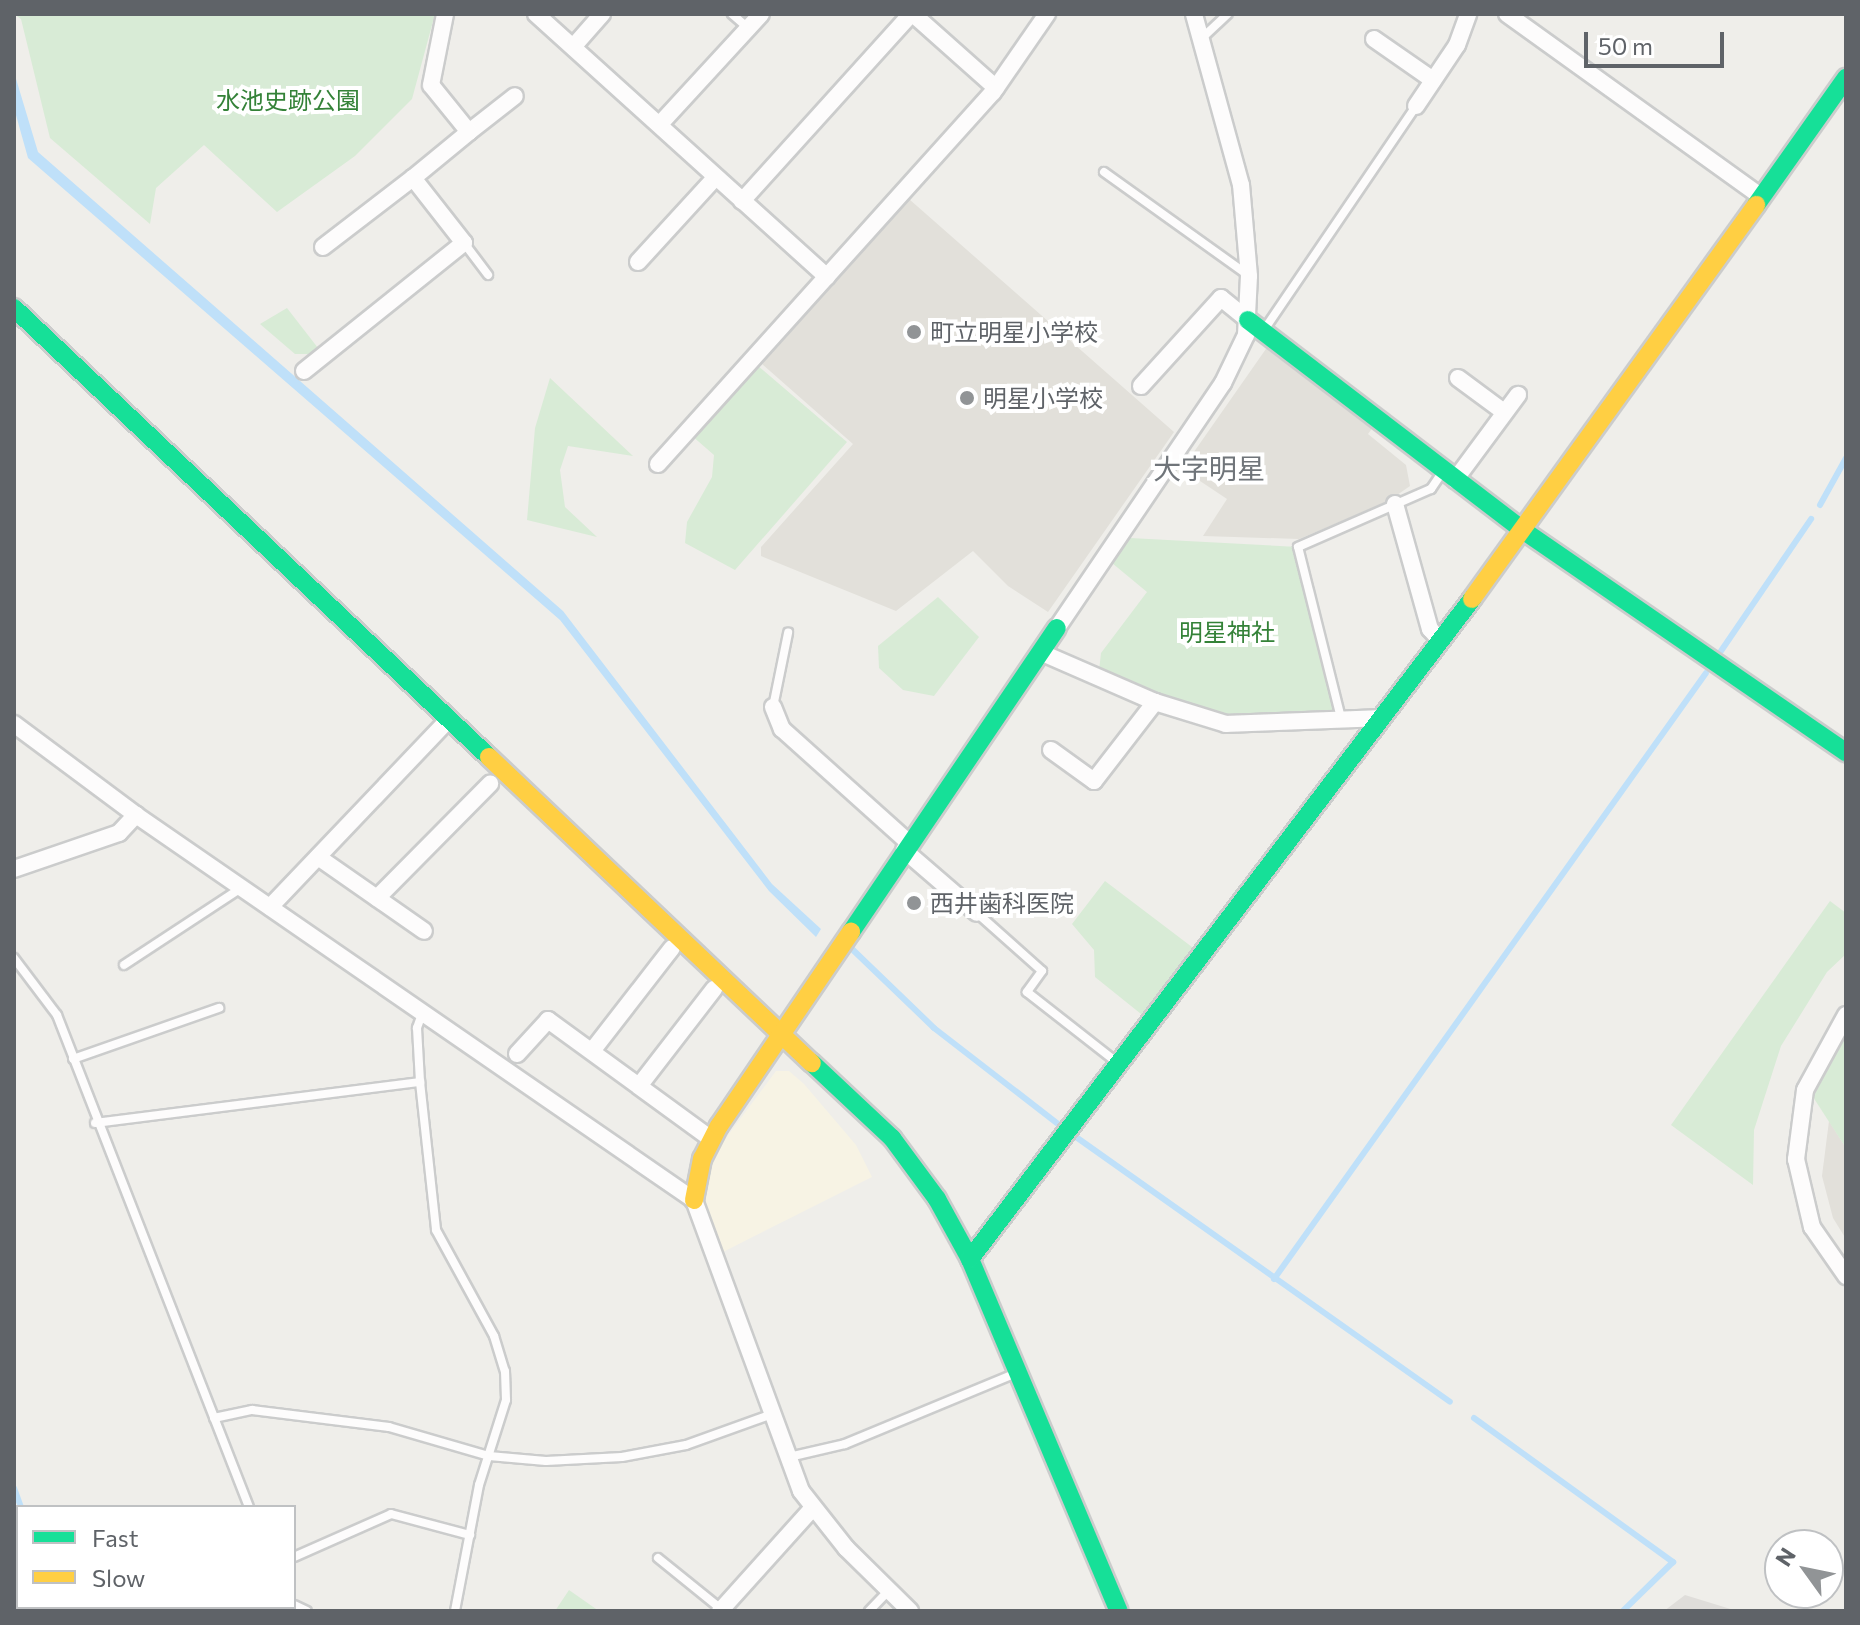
<!DOCTYPE html>
<html>
<head>
<meta charset="utf-8">
<style>
  body { margin:0 }
  #map { position:relative; width:1860px; height:1625px; overflow:hidden; background:#efeeea; font-family:Commissioner,"Noto Sans JP",sans-serif }
  div>[style] { position:absolute }
  [style*='--x'] { left:calc(var(--x)*1px); top:calc(var(--y)*1px); width:calc(var(--w)*1px); rotate:calc(var(--a)*1deg) }
  .commercial>* { inset:0; background:#f7f3e4 }
  .industrial>* { inset:0; background:#dfddda }
  .education>* { inset:0; background:#e2e0da }
  .green>* { inset:0; background:#d8ebd6 }
  .water>* { inset:0; background:#bfe0f9 }
  .stream>* { height:6px; margin:-3px; padding:0 3px; transform-origin:3px; border-radius:3px; background:#bfe0f9 }
  .roads { filter:drop-shadow(2px 0 #cbcccc) drop-shadow(-2px 0 #cbcccc) drop-shadow(0 2px #cbcccc) drop-shadow(0 -2px #cbcccc) }
  .lane>* { height:8px; margin:-4px; padding:0 4px; transform-origin:4px; border-radius:4px; background:#fdfcfc }
  .street>* { height:16px; margin:-8px; padding:0 8px; transform-origin:8px; border-radius:8px; background:#fdfcfc }
  .fast>* { height:18px; margin:-9px; padding:0 9px; transform-origin:9px; border-radius:9px; background:#16e098 }
  .slow>* { height:18px; margin:-9px; padding:0 9px; transform-origin:9px; border-radius:9px; background:#ffcf43 }
  .dots>* { width:22px; height:22px; translate:-50% -50%; box-sizing:border-box; border:4px solid #fff; border-radius:50% }
  span { translate:-50% -50%; white-space:nowrap; text-align:center; line-height:1.15; -webkit-text-stroke:8px #fff; paint-order:stroke }
  .park-label { font-size:24px; color:#348238 }
  .poi-label { font-size:24px; color:#5f6368 }
  .left { translate:0 -50%; text-align:left }
  .quarter-label { font-size:28px; color:#70757a }
  .frame { position:absolute; inset:0; border:16px solid #5f6368; pointer-events:none }
  .legend { position:absolute; left:16px; top:1505px; width:280px; height:104px; box-sizing:border-box; background:#fff; border:2px solid #bfc1c3; margin:0; padding:10px 14px; list-style:none; font-size:24px; color:#5f6368 }
  .legend li { display:flex; align-items:center; gap:16px; height:40px }
  .legend b { width:40px; border:2px solid #bfc1c3 }
  .north { position:absolute; left:1764px; top:1529px; width:80px; height:80px; box-sizing:border-box; background:#fff; border:2px solid #bfc1c3; border-radius:50%; rotate:303deg; font-size:22px; font-weight:700; line-height:32px; text-align:center; color:#5f6368 }
  .north::after { content:''; display:block; margin:auto; width:28px; height:36px; background:#919496; clip-path:polygon(50% 0,100% 100%,50% 72%,0 100%) }
  .scale { position:absolute; left:1584px; top:32px; width:140px; height:36px; box-sizing:border-box; border:4px solid #5f6368; border-top:0; padding-left:10px; font-size:24px; line-height:28px; white-space:nowrap; color:#5f6368; -webkit-text-stroke:6px #fff; paint-order:stroke }
</style>
</head>
<body>
<div id="map">
  <div class="commercial">
    <div style="clip-path:polygon(776px 1071px,789px 1071px,804px 1084px,856px 1145px,872px 1177px,723px 1252px,705px 1204px,705px 1180px,714px 1154px)"></div>
  </div>
  <div class="industrial">
    <div style="clip-path:polygon(1685px 1595px,1737px 1611px,1664px 1611px)"></div>
  </div>
  <div class="education">
    <div style="clip-path:polygon(909px 199px,1174px 432px,1048px 612px,1008px 586px,973px 551px,896px 611px,761px 556px,761px 547px,853px 444px,761px 363px)"></div>
    <div style="clip-path:polygon(1268px 346px,1376px 423px,1368px 434px,1406px 465px,1410px 486px,1387px 502px,1299px 539px,1203px 536px,1227px 499px,1182px 469px)"></div>
    <div style="clip-path:polygon(1829px 1121px,1846px 1148px,1846px 1239px,1833px 1218px,1822px 1176px)"></div>
  </div>
  <div class="green">
    <div style="clip-path:polygon(14px 14px,435px 14px,412px 99px,355px 156px,277px 212px,204px 145px,156px 188px,150px 224px,50px 138px,21px 19px)"></div>
    <div style="clip-path:polygon(287px 308px,318px 348px,311px 354px,295px 354px,260px 324px)"></div>
    <div style="clip-path:polygon(757px 365px,847px 442px,735px 570px,685px 543px,687px 522px,712px 477px,714px 455px,691px 435px)"></div>
    <div style="clip-path:polygon(550px 378px,633px 456px,568px 446px,560px 470px,565px 507px,597px 537px,527px 520px,535px 428px)"></div>
    <div style="clip-path:polygon(1130px 538px,1298px 547px,1343px 722px,1226px 724px,1098px 680px,1101px 653px,1147px 592px,1112px 563px)"></div>
    <div style="clip-path:polygon(938px 597px,979px 637px,934px 696px,903px 690px,879px 668px,878px 646px)"></div>
    <div style="clip-path:polygon(1105px 881px,1192px 947px,1192px 954px,1146px 1018px,1095px 977px,1094px 950px,1072px 924px)"></div>
    <div style="clip-path:polygon(1830px 901px,1846px 913px,1846px 954px,1827px 972px,1781px 1046px,1754px 1130px,1753px 1185px,1671px 1125px)"></div>
    <div style="clip-path:polygon(1846px 1036px,1846px 1148px,1813px 1097px)"></div>
    <div style="clip-path:polygon(569px 1590px,599px 1611px,555px 1611px)"></div>
  </div>
  <div class="water">
    <div style="clip-path:polygon(14px 72px,38px 152px,563px 611px,772px 884px,821px 929px,816px 937px,769px 891px,560px 620px,28px 158px,14px 108px)"></div>
  </div>
  <div class="stream">
    <div style="--x:1820;--y:505;--w:54;--a:-61"></div>
    <div style="--x:1721;--y:651;--w:160;--a:-55.7"></div>
    <div style="--x:852;--y:949;--w:114;--a:43.9"></div>
    <div style="--x:934;--y:1028;--w:157;--a:37.7"></div>
    <div style="--x:1076;--y:1137;--w:458;--a:35.3"></div>
    <div style="--x:1274;--y:1279;--w:744;--a:-54.52"></div>
    <div style="--x:1474;--y:1418;--w:246;--a:35.9"></div>
    <div style="--x:1673;--y:1562;--w:70;--a:135.6"></div>
    <div style="--x:14;--y:1488;--w:20;--a:70"></div>
    <div style="--x:61;--y:1607;--w:4;--a:76"></div>
  </div>
  <div class="roads">
    <div class="lane">
      <div style="--x:732;--y:14;--w:21;--a:41"></div>
      <div style="--x:1202;--y:38;--w:35;--a:-43"></div>
      <div style="--x:1104;--y:172;--w:177;--a:35.6"></div>
      <div style="--x:464;--y:243;--w:40;--a:53"></div>
      <div style="--x:1264;--y:330;--w:271;--a:-55.8"></div>
      <div style="--x:773;--y:707;--w:76;--a:-78.5"></div>
      <div style="--x:1342;--y:722;--w:180;--a:-104.1"></div>
      <div style="--x:1298;--y:547;--w:145;--a:-23.6"></div>
      <div style="--x:1431;--y:489;--w:22;--a:-56"></div>
      <div style="--x:977;--y:913;--w:87;--a:41.7"></div>
      <div style="--x:1042;--y:971;--w:26;--a:126"></div>
      <div style="--x:1027;--y:992;--w:115;--a:38"></div>
      <div style="--x:14;--y:958;--w:71;--a:53"></div>
      <div style="--x:57;--y:1015;--w:528;--a:68.68"></div>
      <div style="--x:124;--y:965;--w:140;--a:-33.3"></div>
      <div style="--x:422;--y:1014;--w:15;--a:110"></div>
      <div style="--x:417;--y:1028;--w:54;--a:86.8"></div>
      <div style="--x:420;--y:1082;--w:149;--a:83.8"></div>
      <div style="--x:436;--y:1230;--w:121;--a:61.3"></div>
      <div style="--x:494;--y:1336;--w:37;--a:73"></div>
      <div style="--x:505;--y:1371;--w:29;--a:88"></div>
      <div style="--x:506;--y:1400;--w:89;--a:107.6"></div>
      <div style="--x:479;--y:1485;--w:128;--a:100.8"></div>
      <div style="--x:73;--y:1059;--w:155;--a:-19.3"></div>
      <div style="--x:95;--y:1123;--w:328;--a:-7.2"></div>
      <div style="--x:214;--y:1418;--w:39;--a:-12"></div>
      <div style="--x:252;--y:1410;--w:138;--a:7.1"></div>
      <div style="--x:389;--y:1427;--w:104;--a:16.2"></div>
      <div style="--x:489;--y:1456;--w:57;--a:5"></div>
      <div style="--x:546;--y:1461;--w:76;--a:-3"></div>
      <div style="--x:622;--y:1457;--w:65;--a:-10.6"></div>
      <div style="--x:686;--y:1445;--w:91;--a:-19.8"></div>
      <div style="--x:789;--y:1457;--w:57;--a:-13.1"></div>
      <div style="--x:845;--y:1444;--w:185;--a:-22.5"></div>
      <div style="--x:294;--y:1557;--w:106;--a:-23.9"></div>
      <div style="--x:391;--y:1514;--w:82;--a:14.9"></div>
      <div style="--x:658;--y:1558;--w:81;--a:39"></div>
      <div style="--x:294;--y:1605;--w:14;--a:25"></div>
      <div style="--x:869;--y:1611;--w:28;--a:-46"></div>
    </div>
    <div class="street">
      <div style="--x:536;--y:14;--w:392;--a:42.1"></div>
      <div style="--x:913;--y:14;--w:111;--a:41.7"></div>
      <div style="--x:1507;--y:14;--w:314;--a:35.7"></div>
      <div style="--x:1374;--y:39;--w:72;--a:34.8"></div>
      <div style="--x:573;--y:47;--w:44;--a:-48.7"></div>
      <div style="--x:1416;--y:106;--w:73;--a:-56.1"></div>
      <div style="--x:1457;--y:45;--w:33;--a:-70"></div>
      <div style="--x:660;--y:124;--w:149;--a:-47.4"></div>
      <div style="--x:469;--y:132;--w:58;--a:-38"></div>
      <div style="--x:742;--y:201;--w:252;--a:-47.9"></div>
      <div style="--x:323;--y:247;--w:113;--a:-37.5"></div>
      <div style="--x:638;--y:262;--w:115;--a:-47.5"></div>
      <div style="--x:304;--y:371;--w:205;--a:-38.7"></div>
      <div style="--x:464;--y:243;--w:83;--a:-128.1"></div>
      <div style="--x:413;--y:178;--w:72;--a:-39.4"></div>
      <div style="--x:469;--y:132;--w:60;--a:-129"></div>
      <div style="--x:431;--y:85;--w:72;--a:-78.8"></div>
      <div style="--x:1458;--y:378;--w:57;--a:36.5"></div>
      <div style="--x:1141;--y:386;--w:119;--a:-47.7"></div>
      <div style="--x:1221;--y:298;--w:35;--a:39"></div>
      <div style="--x:658;--y:464;--w:501;--a:-48"></div>
      <div style="--x:993;--y:92;--w:95;--a:-55.3"></div>
      <div style="--x:1455;--y:480;--w:106;--a:-53.5"></div>
      <div style="--x:1395;--y:504;--w:130;--a:74.4"></div>
      <div style="--x:1430;--y:629;--w:15;--a:48"></div>
      <div style="--x:1057;--y:628;--w:296;--a:-55.9"></div>
      <div style="--x:1223;--y:383;--w:53;--a:-64.4"></div>
      <div style="--x:1246;--y:335;--w:59;--a:-87.1"></div>
      <div style="--x:1249;--y:276;--w:91;--a:-95"></div>
      <div style="--x:1241;--y:185;--w:177;--a:-105.4"></div>
      <div style="--x:1040;--y:652;--w:125;--a:23.5"></div>
      <div style="--x:1155;--y:702;--w:74;--a:17.2"></div>
      <div style="--x:1226;--y:724;--w:156;--a:-2.2"></div>
      <div style="--x:773;--y:707;--w:24;--a:68"></div>
      <div style="--x:782;--y:729;--w:171;--a:41.9"></div>
      <div style="--x:14;--y:724;--w:152;--a:36.7"></div>
      <div style="--x:136;--y:815;--w:678;--a:34.6"></div>
      <div style="--x:694;--y:1200;--w:310;--a:69.8"></div>
      <div style="--x:801;--y:1491;--w:73;--a:51.7"></div>
      <div style="--x:846;--y:1548;--w:90;--a:44.5"></div>
      <div style="--x:1051;--y:750;--w:53;--a:35.8"></div>
      <div style="--x:1094;--y:781;--w:100;--a:-52.3"></div>
      <div style="--x:904;--y:850;--w:96;--a:40.8"></div>
      <div style="--x:318;--y:857;--w:129;--a:34.9"></div>
      <div style="--x:14;--y:869;--w:111;--a:-18.9"></div>
      <div style="--x:119;--y:833;--w:25;--a:-47"></div>
      <div style="--x:377;--y:898;--w:161;--a:-45.3"></div>
      <div style="--x:270;--y:907;--w:260;--a:-46.4"></div>
      <div style="--x:1846;--y:1015;--w:85;--a:118.7"></div>
      <div style="--x:1805;--y:1090;--w:70;--a:97.4"></div>
      <div style="--x:1796;--y:1159;--w:70;--a:76.8"></div>
      <div style="--x:1812;--y:1227;--w:60;--a:55.2"></div>
      <div style="--x:592;--y:1051;--w:130;--a:-52.2"></div>
      <div style="--x:517;--y:1054;--w:46;--a:-47.6"></div>
      <div style="--x:548;--y:1020;--w:202;--a:36.1"></div>
      <div style="--x:639;--y:1086;--w:123;--a:-52.3"></div>
      <div style="--x:720;--y:1611;--w:137;--a:-48"></div>
    </div>
    <div class="fast">
      <div style="--x:1756;--y:205;--w:156;--a:-54.7"></div>
      <div style="--x:14;--y:308;--w:654;--a:43.39"></div>
      <div style="--x:1248;--y:320;--w:347;--a:37.4"></div>
      <div style="--x:1524;--y:531;--w:391;--a:34.5"></div>
      <div style="--x:851;--y:932;--w:367;--a:-55.9"></div>
      <div style="--x:812;--y:1063;--w:110;--a:43.2"></div>
      <div style="--x:892;--y:1138;--w:76;--a:53.6"></div>
      <div style="--x:937;--y:1199;--w:68;--a:61.2"></div>
      <div style="--x:970;--y:1259;--w:382;--a:67.1"></div>
      <div style="--x:970;--y:1259;--w:829;--a:-52.74"></div>
    </div>
    <div class="slow">
      <div style="--x:1472;--y:599;--w:486;--a:-54.2"></div>
      <div style="--x:489;--y:757;--w:445;--a:43.5"></div>
      <div style="--x:694;--y:1200;--w:42;--a:-79"></div>
      <div style="--x:702;--y:1159;--w:37;--a:-63"></div>
      <div style="--x:719;--y:1126;--w:235;--a:-55.8"></div>
    </div>
  </div>
  <div class="dots">
    <div style="left:914px;top:332px;background:#919496"></div>
    <div style="left:967px;top:398px;background:#919496"></div>
    <div style="left:914px;top:903px;background:#919496"></div>
  </div>
  <div class="park-label">
    <span style="left:288px;top:100px">水池史跡公園</span>
    <span style="left:1227px;top:632px">明星神社</span>
  </div>
  <div class="poi-label">
    <span class="left" style="left:930px;top:332px">町立明星小学校</span>
    <span class="left" style="left:983px;top:398px">明星小学校</span>
    <span class="left" style="left:930px;top:903px">西井歯科医院</span>
  </div>
  <div class="quarter-label">
    <span style="left:1209px;top:468px">大字明星</span>
  </div>
  <div class="frame"></div>
  <ul class="legend">
  <li><b style="height:10px;background:#16e098"></b>Fast</li>
  <li><b style="height:10px;background:#ffcf43"></b>Slow</li>
  </ul>
  <div class="north">N</div>
  <div class="scale">50 m</div>
</div>
</body>
</html>
